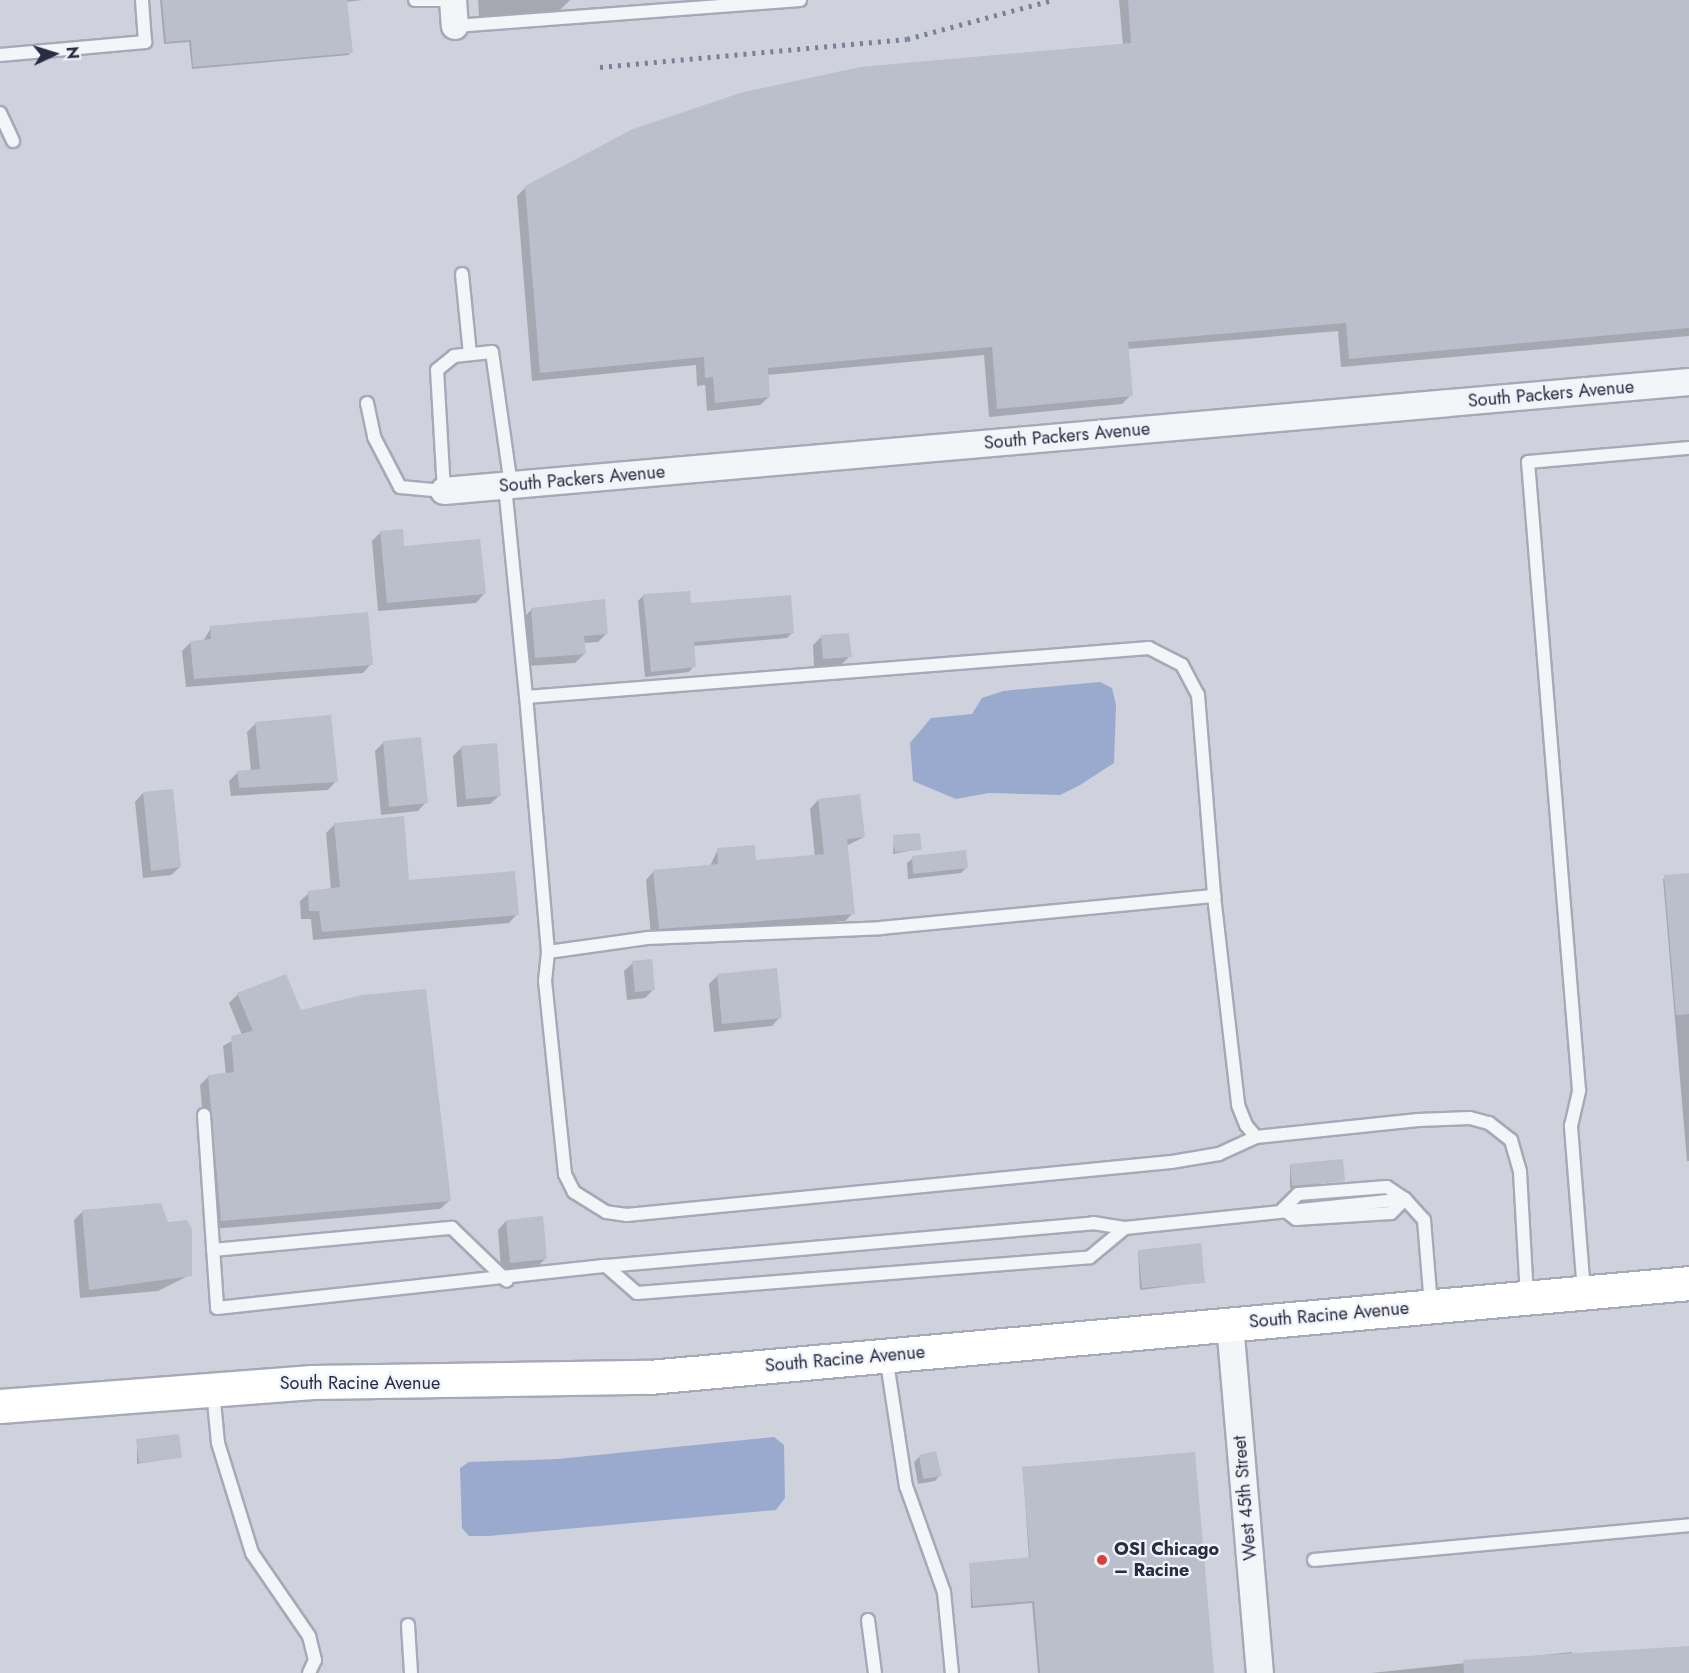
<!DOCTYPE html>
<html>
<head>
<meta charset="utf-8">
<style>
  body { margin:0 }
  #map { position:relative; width:1689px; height:1673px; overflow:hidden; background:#e1e3eb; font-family:Jost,sans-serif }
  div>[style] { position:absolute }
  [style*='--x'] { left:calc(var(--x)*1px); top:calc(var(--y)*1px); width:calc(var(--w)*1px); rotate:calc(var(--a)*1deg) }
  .built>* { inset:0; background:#cfd2dd }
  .water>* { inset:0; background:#99aace }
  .shadow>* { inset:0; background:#0003 }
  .building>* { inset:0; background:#bbbecb }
  .roads { filter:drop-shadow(2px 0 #a6a9b6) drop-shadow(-2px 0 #a6a9b6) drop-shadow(0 2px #a6a9b6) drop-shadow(0 -2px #a6a9b6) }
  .lane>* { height:12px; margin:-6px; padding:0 6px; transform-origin:6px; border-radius:6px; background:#f4f5f9 }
  .street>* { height:26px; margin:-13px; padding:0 13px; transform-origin:13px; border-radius:13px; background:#f4f5f9 }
  .secondary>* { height:33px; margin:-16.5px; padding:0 16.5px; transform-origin:16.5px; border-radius:16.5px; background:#fff }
  .rail>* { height:4.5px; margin-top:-2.25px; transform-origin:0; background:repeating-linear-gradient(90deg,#797f96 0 3px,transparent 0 9px) }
  .dots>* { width:16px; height:16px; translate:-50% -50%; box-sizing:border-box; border:3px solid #f1f3f8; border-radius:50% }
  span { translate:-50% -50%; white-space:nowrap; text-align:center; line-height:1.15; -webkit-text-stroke:4.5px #f1f3f8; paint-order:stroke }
  .street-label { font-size:18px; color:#282d44 }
  .poi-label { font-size:18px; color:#282d44; font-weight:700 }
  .left { translate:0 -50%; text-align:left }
  .north { position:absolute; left:24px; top:24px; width:60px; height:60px; -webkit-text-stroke:4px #f1f3f8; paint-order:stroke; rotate:86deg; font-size:16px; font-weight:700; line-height:24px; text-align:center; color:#282d44 }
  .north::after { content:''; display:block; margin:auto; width:21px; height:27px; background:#282d44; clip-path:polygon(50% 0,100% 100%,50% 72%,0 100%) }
</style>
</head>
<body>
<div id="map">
  <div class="built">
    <div style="clip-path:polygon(0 0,1689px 0,1689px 1673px,0 1673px)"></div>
  </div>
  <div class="water">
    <div style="clip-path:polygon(1100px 682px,1112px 688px,1116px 705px,1114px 763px,1080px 785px,1060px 795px,989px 793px,956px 799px,913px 781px,910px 743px,931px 718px,972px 714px,982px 698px,1003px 691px)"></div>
    <div style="clip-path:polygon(774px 1437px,784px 1445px,785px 1498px,776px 1510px,489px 1536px,469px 1536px,462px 1528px,460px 1468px,469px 1462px,558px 1459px)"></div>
  </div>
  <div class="shadow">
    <div style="clip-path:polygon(160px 0,363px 0,346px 2px,349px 55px,192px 69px,189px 42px,164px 44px)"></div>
    <div style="clip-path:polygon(478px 0,570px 0,560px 10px,479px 17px)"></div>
    <div style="clip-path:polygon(1119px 0,1689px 0,1689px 336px,1341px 367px,1338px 331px,1127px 349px,1131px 395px,1122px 404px,989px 417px,984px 355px,767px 375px,769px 397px,760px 405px,707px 411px,705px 385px,697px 386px,696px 365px,532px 381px,517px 196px,526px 187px,1123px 45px)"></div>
    <div style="clip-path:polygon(381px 532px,403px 548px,484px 594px,476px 603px,378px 611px,372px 541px)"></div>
    <div style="clip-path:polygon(644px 595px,689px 605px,793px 632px,787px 638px,693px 646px,694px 666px,689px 672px,645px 677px,638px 601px)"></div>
    <div style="clip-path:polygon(532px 609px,607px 633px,598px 642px,583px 643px,584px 654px,575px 663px,527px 666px,523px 618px)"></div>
    <div style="clip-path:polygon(211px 628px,371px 664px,363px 673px,186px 687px,182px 651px,191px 642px,203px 641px)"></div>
    <div style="clip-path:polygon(821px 637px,850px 656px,841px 665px,814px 667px,813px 645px)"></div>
    <div style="clip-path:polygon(256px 723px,336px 781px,328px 790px,231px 796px,229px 781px,238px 772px,251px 771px,247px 732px)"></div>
    <div style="clip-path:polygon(384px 742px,426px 802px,418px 811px,381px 815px,375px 751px)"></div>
    <div style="clip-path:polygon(462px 747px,499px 796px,490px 804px,457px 807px,453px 756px)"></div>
    <div style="clip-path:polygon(143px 793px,180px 867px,171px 875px,143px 878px,135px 802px)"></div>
    <div style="clip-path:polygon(818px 800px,864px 837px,846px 846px,853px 913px,845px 921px,651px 937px,646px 880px,654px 871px,710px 866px,718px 849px,755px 862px,815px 857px,810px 809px)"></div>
    <div style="clip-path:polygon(335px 824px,408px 882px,517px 914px,509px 923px,313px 940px,311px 919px,301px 919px,300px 901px,309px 893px,331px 890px,326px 833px)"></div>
    <div style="clip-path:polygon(894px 837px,920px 849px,893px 854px)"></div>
    <div style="clip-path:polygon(913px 858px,967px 867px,961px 873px,908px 879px,907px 863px)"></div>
    <div style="clip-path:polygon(1689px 875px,1689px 1161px,1687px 1161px,1663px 879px)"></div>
    <div style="clip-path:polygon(633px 963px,653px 990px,645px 998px,627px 1000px,624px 971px)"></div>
    <div style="clip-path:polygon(718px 975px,780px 1017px,772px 1026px,714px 1032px,709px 984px)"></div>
    <div style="clip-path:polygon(238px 994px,300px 1011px,449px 1201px,440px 1209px,213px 1229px,200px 1085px,209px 1076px,226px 1075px,223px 1046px,242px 1035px,229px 1003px)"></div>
    <div style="clip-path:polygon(1290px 1166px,1344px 1180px,1290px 1188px)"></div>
    <div style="clip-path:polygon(82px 1212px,190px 1275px,158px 1291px,80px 1298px,74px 1220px)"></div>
    <div style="clip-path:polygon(506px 1221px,545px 1259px,537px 1267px,501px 1270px,498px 1230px)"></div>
    <div style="clip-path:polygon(1138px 1251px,1203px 1282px,1140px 1290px)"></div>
    <div style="clip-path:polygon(137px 1440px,180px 1457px,137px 1464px)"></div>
    <div style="clip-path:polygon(920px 1456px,940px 1475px,935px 1481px,918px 1484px,914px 1462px)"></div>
    <div style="clip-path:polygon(1023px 1469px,1213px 1673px,1038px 1673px,1032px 1603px,971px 1608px,970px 1564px,1029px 1559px)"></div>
    <div style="clip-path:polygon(1689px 1648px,1689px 1673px,1371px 1673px,1572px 1652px,1572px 1658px)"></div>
  </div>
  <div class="building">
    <div style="clip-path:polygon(162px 0,347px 0,353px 53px,193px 67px,191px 40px,166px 42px)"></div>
    <div style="clip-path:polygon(1128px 0,1689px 0,1689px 328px,1349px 359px,1346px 323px,1128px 342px,1133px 396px,997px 409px,992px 347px,768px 368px,770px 397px,715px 403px,713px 377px,705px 378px,704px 357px,540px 373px,525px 186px,633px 129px,740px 93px,860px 67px,1131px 43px)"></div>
    <div style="clip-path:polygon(403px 529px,404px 546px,480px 539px,486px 594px,387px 603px,380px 531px)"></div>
    <div style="clip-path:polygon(690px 591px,691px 603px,791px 595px,794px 633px,694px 642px,696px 667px,651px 672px,643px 594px)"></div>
    <div style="clip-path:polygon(605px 599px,608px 634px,584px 636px,586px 654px,535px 658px,531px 608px)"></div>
    <div style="clip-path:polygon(368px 612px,373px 665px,194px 679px,190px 641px,211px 639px,210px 626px)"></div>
    <div style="clip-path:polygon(849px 633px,852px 657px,823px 659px,821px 635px)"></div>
    <div style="clip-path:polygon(331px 715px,338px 782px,239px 788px,237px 771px,260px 769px,255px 722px)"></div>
    <div style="clip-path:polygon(421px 737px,428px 803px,389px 807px,383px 741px)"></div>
    <div style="clip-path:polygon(497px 743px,501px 796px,466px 799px,461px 746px)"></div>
    <div style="clip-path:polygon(173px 789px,181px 867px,151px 871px,143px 792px)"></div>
    <div style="clip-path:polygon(860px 794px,865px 837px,847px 839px,855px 914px,659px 929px,653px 870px,718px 864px,717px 848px,755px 845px,756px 860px,824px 854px,818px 799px)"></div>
    <div style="clip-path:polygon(404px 816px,409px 880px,515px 871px,519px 915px,322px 932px,319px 911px,309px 911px,308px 891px,340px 887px,334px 823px)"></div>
    <div style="clip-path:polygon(920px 833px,922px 850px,895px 852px,893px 835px)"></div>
    <div style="clip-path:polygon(966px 850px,968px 868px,913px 874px,912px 856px)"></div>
    <div style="clip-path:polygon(1689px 873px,1689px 1014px,1676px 1015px,1664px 875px)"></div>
    <div style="clip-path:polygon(652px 959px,655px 990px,635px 992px,632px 961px)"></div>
    <div style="clip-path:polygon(777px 968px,782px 1018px,722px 1024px,717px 974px)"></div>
    <div style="clip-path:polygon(286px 974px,301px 1010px,362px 995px,426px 989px,451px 1201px,221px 1221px,208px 1075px,234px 1072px,231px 1036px,253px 1031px,237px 993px)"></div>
    <div style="clip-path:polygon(1343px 1159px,1345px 1181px,1292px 1186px,1290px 1164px)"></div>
    <div style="clip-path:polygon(161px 1203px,168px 1222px,187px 1220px,192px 1229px,192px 1276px,89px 1290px,82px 1210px)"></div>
    <div style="clip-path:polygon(543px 1216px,547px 1259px,510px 1263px,506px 1220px)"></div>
    <div style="clip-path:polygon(1201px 1243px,1205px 1283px,1142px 1288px,1138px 1250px)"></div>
    <div style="clip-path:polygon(179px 1434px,182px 1458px,139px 1463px,136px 1439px)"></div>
    <div style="clip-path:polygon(936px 1451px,942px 1476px,923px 1479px,919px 1455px)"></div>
    <div style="clip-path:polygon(1195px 1452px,1214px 1673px,1040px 1673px,1034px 1601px,973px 1606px,969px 1563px,1030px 1557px,1022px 1467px)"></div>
    <div style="clip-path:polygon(1689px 1646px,1689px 1673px,1464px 1673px,1463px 1660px)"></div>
  </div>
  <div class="roads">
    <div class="lane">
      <div style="--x:415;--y:0;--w:38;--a:0"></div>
      <div style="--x:455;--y:26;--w:346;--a:-4.3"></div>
      <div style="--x:0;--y:55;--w:146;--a:-5.1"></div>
      <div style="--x:145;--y:42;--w:42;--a:-94.1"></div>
      <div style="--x:0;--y:113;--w:31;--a:65"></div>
      <div style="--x:462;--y:274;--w:80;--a:84.3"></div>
      <div style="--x:367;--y:403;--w:35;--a:78"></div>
      <div style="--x:374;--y:437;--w:56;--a:62.5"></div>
      <div style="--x:400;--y:487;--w:44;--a:5.2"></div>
      <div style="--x:444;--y:491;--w:121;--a:-93.3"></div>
      <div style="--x:437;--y:370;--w:22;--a:-39"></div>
      <div style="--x:454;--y:356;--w:38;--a:-6"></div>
      <div style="--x:492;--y:352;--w:134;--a:81.9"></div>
      <div style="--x:505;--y:486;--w:212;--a:84.3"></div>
      <div style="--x:548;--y:952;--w:256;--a:-94.9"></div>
      <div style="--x:526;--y:697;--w:625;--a:-4.5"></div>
      <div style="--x:1149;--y:648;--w:37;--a:27"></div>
      <div style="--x:1182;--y:665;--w:34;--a:62"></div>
      <div style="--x:1198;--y:695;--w:202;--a:85.4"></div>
      <div style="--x:204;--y:1115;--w:193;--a:86.1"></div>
      <div style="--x:217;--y:1308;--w:391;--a:-6.2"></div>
      <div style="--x:606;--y:1266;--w:489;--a:-5"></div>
      <div style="--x:1093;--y:1223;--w:32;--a:9"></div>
      <div style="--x:1125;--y:1228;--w:281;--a:-5.9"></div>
      <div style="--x:1405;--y:1199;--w:28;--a:48"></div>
      <div style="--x:1424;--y:1220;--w:86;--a:85.3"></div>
      <div style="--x:1256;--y:1137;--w:41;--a:155.3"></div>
      <div style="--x:1219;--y:1154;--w:49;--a:170.5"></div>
      <div style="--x:1171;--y:1162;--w:547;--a:174.44"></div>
      <div style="--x:627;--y:1215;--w:21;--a:-172"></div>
      <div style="--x:606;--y:1212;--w:38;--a:-148"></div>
      <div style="--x:574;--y:1192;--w:20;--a:-117"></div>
      <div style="--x:565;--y:1174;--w:194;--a:-95.9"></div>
      <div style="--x:545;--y:981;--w:29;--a:-84"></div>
      <div style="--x:548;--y:952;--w:100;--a:-8"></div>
      <div style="--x:647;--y:938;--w:234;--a:-2.4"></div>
      <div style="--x:881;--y:928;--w:335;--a:-5.5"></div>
      <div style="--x:1214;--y:896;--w:210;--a:83.4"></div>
      <div style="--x:1238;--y:1105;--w:22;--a:68"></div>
      <div style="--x:1246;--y:1125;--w:16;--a:50"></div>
      <div style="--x:1256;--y:1137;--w:163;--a:-6"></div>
      <div style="--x:1418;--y:1120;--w:52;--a:-2.2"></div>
      <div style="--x:1470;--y:1118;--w:20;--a:15"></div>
      <div style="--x:1489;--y:1123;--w:28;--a:38"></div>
      <div style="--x:1511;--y:1140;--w:33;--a:74"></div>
      <div style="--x:1520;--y:1172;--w:124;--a:86.8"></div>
      <div style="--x:1387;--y:1187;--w:22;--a:34"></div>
      <div style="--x:1405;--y:1199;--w:20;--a:135"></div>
      <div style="--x:1391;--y:1213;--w:95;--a:176.4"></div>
      <div style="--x:1296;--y:1219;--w:16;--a:-142"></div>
      <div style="--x:1283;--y:1209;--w:21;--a:-45"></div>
      <div style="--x:1298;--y:1194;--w:89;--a:-4.5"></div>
      <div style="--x:213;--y:1250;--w:240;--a:-5.3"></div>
      <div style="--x:452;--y:1228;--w:76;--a:43.9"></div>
      <div style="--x:606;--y:1266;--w:41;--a:41.1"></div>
      <div style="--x:637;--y:1293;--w:454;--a:-4.5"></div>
      <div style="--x:1090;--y:1257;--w:45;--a:-39.6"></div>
      <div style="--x:1584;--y:1292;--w:167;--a:-94.5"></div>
      <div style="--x:1571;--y:1126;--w:37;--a:-77"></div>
      <div style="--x:1579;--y:1090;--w:630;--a:-94.64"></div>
      <div style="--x:1528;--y:462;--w:162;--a:-5"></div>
      <div style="--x:886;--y:1356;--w:132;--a:81.3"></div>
      <div style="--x:906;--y:1486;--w:113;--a:70.3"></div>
      <div style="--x:944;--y:1592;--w:81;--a:84.4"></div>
      <div style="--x:213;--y:1391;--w:52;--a:84.5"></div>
      <div style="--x:218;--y:1443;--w:115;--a:72.8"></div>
      <div style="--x:252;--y:1553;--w:101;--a:55.5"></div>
      <div style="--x:309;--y:1636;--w:25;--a:76"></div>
      <div style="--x:315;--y:1660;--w:14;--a:115"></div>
      <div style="--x:1314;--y:1560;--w:377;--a:-5.3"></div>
      <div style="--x:868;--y:1620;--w:53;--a:82.5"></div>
      <div style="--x:408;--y:1625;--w:48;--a:86.4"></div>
    </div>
    <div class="street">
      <div style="--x:453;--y:0;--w:26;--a:86"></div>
      <div style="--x:444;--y:491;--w:1250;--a:-5"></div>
      <div style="--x:1230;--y:1324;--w:350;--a:85.1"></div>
    </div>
    <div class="secondary">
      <div style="--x:0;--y:1406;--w:313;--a:-4.4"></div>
      <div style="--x:312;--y:1382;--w:337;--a:-0.9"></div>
      <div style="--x:649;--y:1377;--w:1044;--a:-5.16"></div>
    </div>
  </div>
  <div class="rail">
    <div style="--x:600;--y:67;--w:308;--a:-5.2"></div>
    <div style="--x:907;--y:39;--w:151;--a:-15"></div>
  </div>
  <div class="dots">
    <div style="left:1102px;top:1560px;background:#d9403d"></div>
  </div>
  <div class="street-label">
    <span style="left:1551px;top:394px;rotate:-5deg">South Packers Avenue</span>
    <span style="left:1067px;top:436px;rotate:-5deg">South Packers Avenue</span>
    <span style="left:582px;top:479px;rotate:-5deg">South Packers Avenue</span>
    <span style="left:1329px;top:1315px;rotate:-5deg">South Racine Avenue</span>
    <span style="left:845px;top:1359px;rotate:-5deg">South Racine Avenue</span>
    <span style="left:360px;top:1383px">South Racine Avenue</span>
    <span style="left:1245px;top:1498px;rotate:-95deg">West 45th Street</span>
  </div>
  <div class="poi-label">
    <span class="left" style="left:1114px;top:1560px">OSI Chicago<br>– Racine</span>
  </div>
  <div class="north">N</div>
</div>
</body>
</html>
